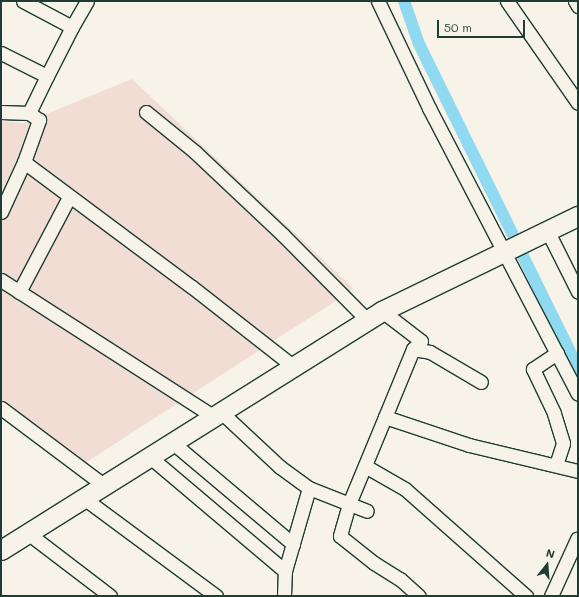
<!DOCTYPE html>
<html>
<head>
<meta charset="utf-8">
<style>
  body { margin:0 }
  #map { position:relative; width:579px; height:597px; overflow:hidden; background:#f7f3e8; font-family:Mali,sans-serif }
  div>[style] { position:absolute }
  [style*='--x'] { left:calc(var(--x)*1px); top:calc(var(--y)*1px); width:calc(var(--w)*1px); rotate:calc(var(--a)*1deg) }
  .built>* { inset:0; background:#f1ddd3 }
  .canal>* { height:12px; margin:-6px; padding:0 6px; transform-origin:6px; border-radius:6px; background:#8fdaf0 }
  .roads { filter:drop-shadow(1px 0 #1f3d34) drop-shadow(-1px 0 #1f3d34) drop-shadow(0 1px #1f3d34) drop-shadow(0 -1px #1f3d34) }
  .street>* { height:13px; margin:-6.5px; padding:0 6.5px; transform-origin:6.5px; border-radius:6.5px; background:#f7f3e8 }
  .secondary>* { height:19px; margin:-9.5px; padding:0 9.5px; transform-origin:9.5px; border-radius:9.5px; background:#f7f3e8 }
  span { translate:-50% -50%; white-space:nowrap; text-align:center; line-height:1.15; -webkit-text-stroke:3px #f7f3e8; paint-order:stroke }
  .frame { position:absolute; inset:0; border:2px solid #1f3d34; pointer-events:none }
  .north { position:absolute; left:527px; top:545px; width:40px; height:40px; -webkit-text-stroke:3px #f7f3e8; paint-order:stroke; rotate:17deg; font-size:11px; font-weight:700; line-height:16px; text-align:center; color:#1f3d34 }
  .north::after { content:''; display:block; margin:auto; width:14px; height:18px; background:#1f3d34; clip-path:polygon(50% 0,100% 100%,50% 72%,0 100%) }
  .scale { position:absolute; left:437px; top:20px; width:88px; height:18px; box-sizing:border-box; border:2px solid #1f3d34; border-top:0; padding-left:5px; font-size:12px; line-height:14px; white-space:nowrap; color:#1f3d34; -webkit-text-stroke:3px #f7f3e8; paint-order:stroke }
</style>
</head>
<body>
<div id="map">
  <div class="built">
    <div style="clip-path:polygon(132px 79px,354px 289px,79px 467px,1px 416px,1px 121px,24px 123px)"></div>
  </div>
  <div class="canal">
    <div style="--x:404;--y:1;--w:46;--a:70.8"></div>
    <div style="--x:419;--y:44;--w:211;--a:63.8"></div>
    <div style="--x:521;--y:252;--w:129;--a:63.8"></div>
  </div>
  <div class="roads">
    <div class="street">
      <div style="--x:23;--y:1;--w:55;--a:28"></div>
      <div style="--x:72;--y:27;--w:30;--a:-60"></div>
      <div style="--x:378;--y:1;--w:119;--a:64.5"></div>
      <div style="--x:429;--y:108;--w:322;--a:62.5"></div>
      <div style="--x:507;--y:1;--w:124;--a:55.2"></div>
      <div style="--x:575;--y:1;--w:6;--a:59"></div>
      <div style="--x:1;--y:53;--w:51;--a:26.6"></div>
      <div style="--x:47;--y:76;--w:55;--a:-63"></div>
      <div style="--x:1;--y:112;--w:28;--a:2"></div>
      <div style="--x:29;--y:113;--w:41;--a:-64.1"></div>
      <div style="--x:146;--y:112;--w:63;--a:39.2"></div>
      <div style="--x:195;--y:152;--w:121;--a:43.3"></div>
      <div style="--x:283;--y:235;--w:120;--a:45.3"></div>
      <div style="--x:24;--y:162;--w:45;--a:-70.3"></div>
      <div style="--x:39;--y:120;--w:12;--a:-145"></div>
      <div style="--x:1;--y:212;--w:55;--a:-65.3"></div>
      <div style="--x:24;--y:162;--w:209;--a:36.7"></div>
      <div style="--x:192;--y:287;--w:130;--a:38.1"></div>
      <div style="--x:547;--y:230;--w:69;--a:63.4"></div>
      <div style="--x:1;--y:280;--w:253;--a:32.7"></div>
      <div style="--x:19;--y:292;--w:107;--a:-62.2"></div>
      <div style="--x:382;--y:311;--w:49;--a:37.6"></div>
      <div style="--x:421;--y:341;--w:11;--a:135"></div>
      <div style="--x:413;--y:349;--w:74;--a:112.4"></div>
      <div style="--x:385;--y:417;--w:94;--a:112.5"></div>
      <div style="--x:349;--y:504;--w:33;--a:106"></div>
      <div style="--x:340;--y:536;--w:43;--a:38.5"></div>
      <div style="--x:374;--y:563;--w:31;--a:32"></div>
      <div style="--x:400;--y:579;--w:25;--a:42"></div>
      <div style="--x:413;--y:349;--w:17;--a:10"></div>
      <div style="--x:430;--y:352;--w:59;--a:30.5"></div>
      <div style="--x:1;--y:408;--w:130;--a:36.9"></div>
      <div style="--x:221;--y:412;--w:81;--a:43"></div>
      <div style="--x:280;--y:467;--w:36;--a:36"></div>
      <div style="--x:309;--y:488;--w:62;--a:21.6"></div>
      <div style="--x:385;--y:417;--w:89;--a:18.4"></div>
      <div style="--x:469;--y:445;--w:112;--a:13.4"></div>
      <div style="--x:173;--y:443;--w:157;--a:40.1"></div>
      <div style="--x:150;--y:457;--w:177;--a:40.2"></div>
      <div style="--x:556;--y:465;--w:23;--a:-72"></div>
      <div style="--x:563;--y:443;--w:31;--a:-107"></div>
      <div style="--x:554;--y:413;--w:49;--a:-115.5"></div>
      <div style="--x:533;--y:369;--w:29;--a:-34"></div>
      <div style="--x:365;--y:466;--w:46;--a:29.9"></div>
      <div style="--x:405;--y:489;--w:162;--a:41.5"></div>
      <div style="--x:85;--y:499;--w:163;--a:36.5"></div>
      <div style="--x:29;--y:534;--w:102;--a:37.4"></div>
      <div style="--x:284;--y:596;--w:25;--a:-88"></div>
      <div style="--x:285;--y:571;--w:86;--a:-73.9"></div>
      <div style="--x:551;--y:596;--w:63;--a:-65.5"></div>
    </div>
    <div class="secondary">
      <div style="--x:1;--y:550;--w:450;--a:-32.1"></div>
      <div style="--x:382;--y:311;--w:218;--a:-25.9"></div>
    </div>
  </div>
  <div class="frame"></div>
  <div class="north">N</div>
  <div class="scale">50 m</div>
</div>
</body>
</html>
